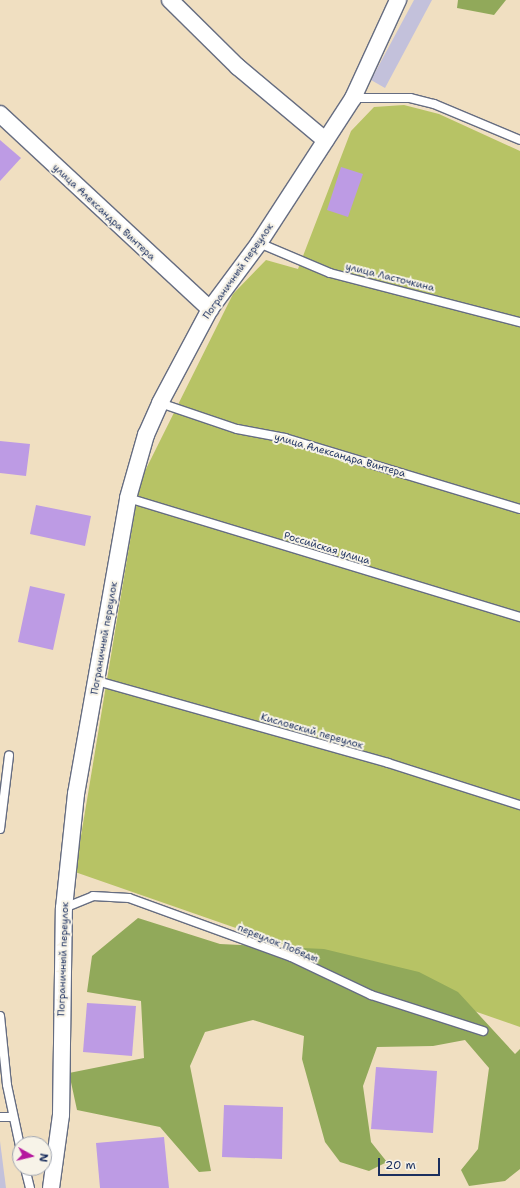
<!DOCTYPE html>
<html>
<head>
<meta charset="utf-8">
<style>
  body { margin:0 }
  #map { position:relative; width:520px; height:1188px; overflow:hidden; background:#f0dfc1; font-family:"Shantell Sans",sans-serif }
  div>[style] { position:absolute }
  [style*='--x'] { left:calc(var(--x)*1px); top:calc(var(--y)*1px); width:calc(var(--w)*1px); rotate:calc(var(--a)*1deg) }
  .industrial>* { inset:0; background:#c3c1db }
  .green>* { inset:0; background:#b7c365 }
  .forest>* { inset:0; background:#91a95a }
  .building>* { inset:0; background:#bd9be4 }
  .roads { filter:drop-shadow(1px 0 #666d81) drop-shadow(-1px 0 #666d81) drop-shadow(0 1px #666d81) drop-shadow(0 -1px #666d81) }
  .service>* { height:8px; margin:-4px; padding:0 4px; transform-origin:4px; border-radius:4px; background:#fff }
  .minor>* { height:16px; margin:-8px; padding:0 8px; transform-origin:8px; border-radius:8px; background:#fff }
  span { translate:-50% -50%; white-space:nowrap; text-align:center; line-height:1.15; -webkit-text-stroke:4px #f7f3e8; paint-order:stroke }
  .street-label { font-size:10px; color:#1b2f5e }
  .north { position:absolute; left:12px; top:1136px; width:40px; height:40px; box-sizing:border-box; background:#f7f3e8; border:1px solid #9fa5b1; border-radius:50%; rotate:98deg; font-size:11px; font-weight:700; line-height:16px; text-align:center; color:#1b2f5e }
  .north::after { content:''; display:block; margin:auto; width:14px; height:18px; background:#b5179e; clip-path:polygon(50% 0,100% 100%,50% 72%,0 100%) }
  .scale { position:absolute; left:378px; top:1158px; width:62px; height:18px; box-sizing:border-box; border:2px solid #1b2f5e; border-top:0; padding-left:5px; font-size:12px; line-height:14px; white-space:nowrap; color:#1b2f5e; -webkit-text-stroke:3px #f7f3e8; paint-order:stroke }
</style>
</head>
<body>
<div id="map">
  <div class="industrial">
    <div style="clip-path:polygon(414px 0,432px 0,385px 88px,371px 80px)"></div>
    <div style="clip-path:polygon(0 1141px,6px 1188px,0 1188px)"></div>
  </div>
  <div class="green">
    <div style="clip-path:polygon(404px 105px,439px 114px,520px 151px,520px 1027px,75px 872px,140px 481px,233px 294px,266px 260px,298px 269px,351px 131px,374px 107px)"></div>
  </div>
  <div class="forest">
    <div style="clip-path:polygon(458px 0,506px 0,494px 15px,457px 8px)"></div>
    <div style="clip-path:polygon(138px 918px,220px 944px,324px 949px,419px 972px,458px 992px,515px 1054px,520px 1049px,520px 1169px,505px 1181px,469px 1186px,461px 1170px,478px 1149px,489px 1068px,465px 1040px,433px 1046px,377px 1047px,363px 1086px,371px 1142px,387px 1162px,369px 1171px,340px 1162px,325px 1142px,302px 1059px,304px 1036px,253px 1020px,205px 1032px,190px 1066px,211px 1171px,199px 1172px,160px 1127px,77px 1110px,69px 1073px,144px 1058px,141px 1001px,87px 992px,92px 956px)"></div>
  </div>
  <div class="building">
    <div style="clip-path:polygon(0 140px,21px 158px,0 181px)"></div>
    <div style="clip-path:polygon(341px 167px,363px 174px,348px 217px,327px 210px)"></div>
    <div style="clip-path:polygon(0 441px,30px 444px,26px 476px,0 473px)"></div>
    <div style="clip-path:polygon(36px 505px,91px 516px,85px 546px,30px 534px)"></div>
    <div style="clip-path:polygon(30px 586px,65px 594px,53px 650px,18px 642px)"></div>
    <div style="clip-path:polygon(87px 1003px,136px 1006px,132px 1056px,83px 1052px)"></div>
    <div style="clip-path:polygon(376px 1067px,437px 1071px,433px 1133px,371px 1129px)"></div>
    <div style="clip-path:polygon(224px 1105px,283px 1107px,282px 1159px,222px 1157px)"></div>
    <div style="clip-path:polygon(164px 1137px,169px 1188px,100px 1188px,96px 1143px)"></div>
  </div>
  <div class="roads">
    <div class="service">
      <div style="--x:353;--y:98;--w:57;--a:0"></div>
      <div style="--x:410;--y:98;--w:25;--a:14"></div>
      <div style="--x:434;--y:104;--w:93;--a:22.7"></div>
      <div style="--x:259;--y:243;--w:77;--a:22.9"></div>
      <div style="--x:330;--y:273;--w:196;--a:14.5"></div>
      <div style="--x:160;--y:403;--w:81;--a:18.7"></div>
      <div style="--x:237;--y:429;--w:49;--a:10.6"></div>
      <div style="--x:285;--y:438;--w:245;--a:16.8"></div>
      <div style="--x:128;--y:498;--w:410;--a:16.9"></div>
      <div style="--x:97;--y:681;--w:302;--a:15.7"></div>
      <div style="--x:388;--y:763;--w:139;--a:17.7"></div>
      <div style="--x:0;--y:829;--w:74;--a:-83"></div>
      <div style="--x:64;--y:908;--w:31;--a:-22"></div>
      <div style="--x:93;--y:896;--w:36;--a:3"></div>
      <div style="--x:129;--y:898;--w:172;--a:20"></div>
      <div style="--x:291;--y:957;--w:89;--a:25.4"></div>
      <div style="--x:371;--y:995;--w:118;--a:17.8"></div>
      <div style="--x:0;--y:1016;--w:69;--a:84.2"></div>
      <div style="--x:7;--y:1085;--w:62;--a:78"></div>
      <div style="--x:0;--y:1117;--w:13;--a:0"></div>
      <div style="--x:25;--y:1168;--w:21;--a:76"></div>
    </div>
    <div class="minor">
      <div style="--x:170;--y:0;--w:95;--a:44.6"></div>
      <div style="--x:238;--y:67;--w:114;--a:40"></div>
      <div style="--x:0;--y:114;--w:287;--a:42.9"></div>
      <div style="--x:51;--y:1188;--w:74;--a:-82.2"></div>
      <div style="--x:61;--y:1115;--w:207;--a:-89.2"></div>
      <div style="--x:64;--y:908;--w:115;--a:-84"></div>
      <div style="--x:76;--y:794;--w:301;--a:-80"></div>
      <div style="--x:128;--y:498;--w:66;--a:-74.1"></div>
      <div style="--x:146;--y:435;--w:35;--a:-66"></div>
      <div style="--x:160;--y:403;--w:106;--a:-62"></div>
      <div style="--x:210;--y:309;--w:82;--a:-53.4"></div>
      <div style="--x:259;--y:243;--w:173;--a:-57"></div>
      <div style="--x:353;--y:98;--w:108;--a:-65.3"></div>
    </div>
  </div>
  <div class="street-label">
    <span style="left:104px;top:212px;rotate:43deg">улица Александра Винтера</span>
    <span style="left:238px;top:271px;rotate:-55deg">Пограничный переулок</span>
    <span style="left:390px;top:277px;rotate:14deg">улица Ласточкина</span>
    <span style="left:340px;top:455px;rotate:16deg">улица Александра Винтера</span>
    <span style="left:327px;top:548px;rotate:17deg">Российская улица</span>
    <span style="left:104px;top:638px;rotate:-80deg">Пограничный переулок</span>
    <span style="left:312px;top:731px;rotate:16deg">Кисловский переулок</span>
    <span style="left:278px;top:943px;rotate:22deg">переулок Победы</span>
    <span style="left:63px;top:959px;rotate:-88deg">Пограничный переулок</span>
  </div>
  <div class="north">N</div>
  <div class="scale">20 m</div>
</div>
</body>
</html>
